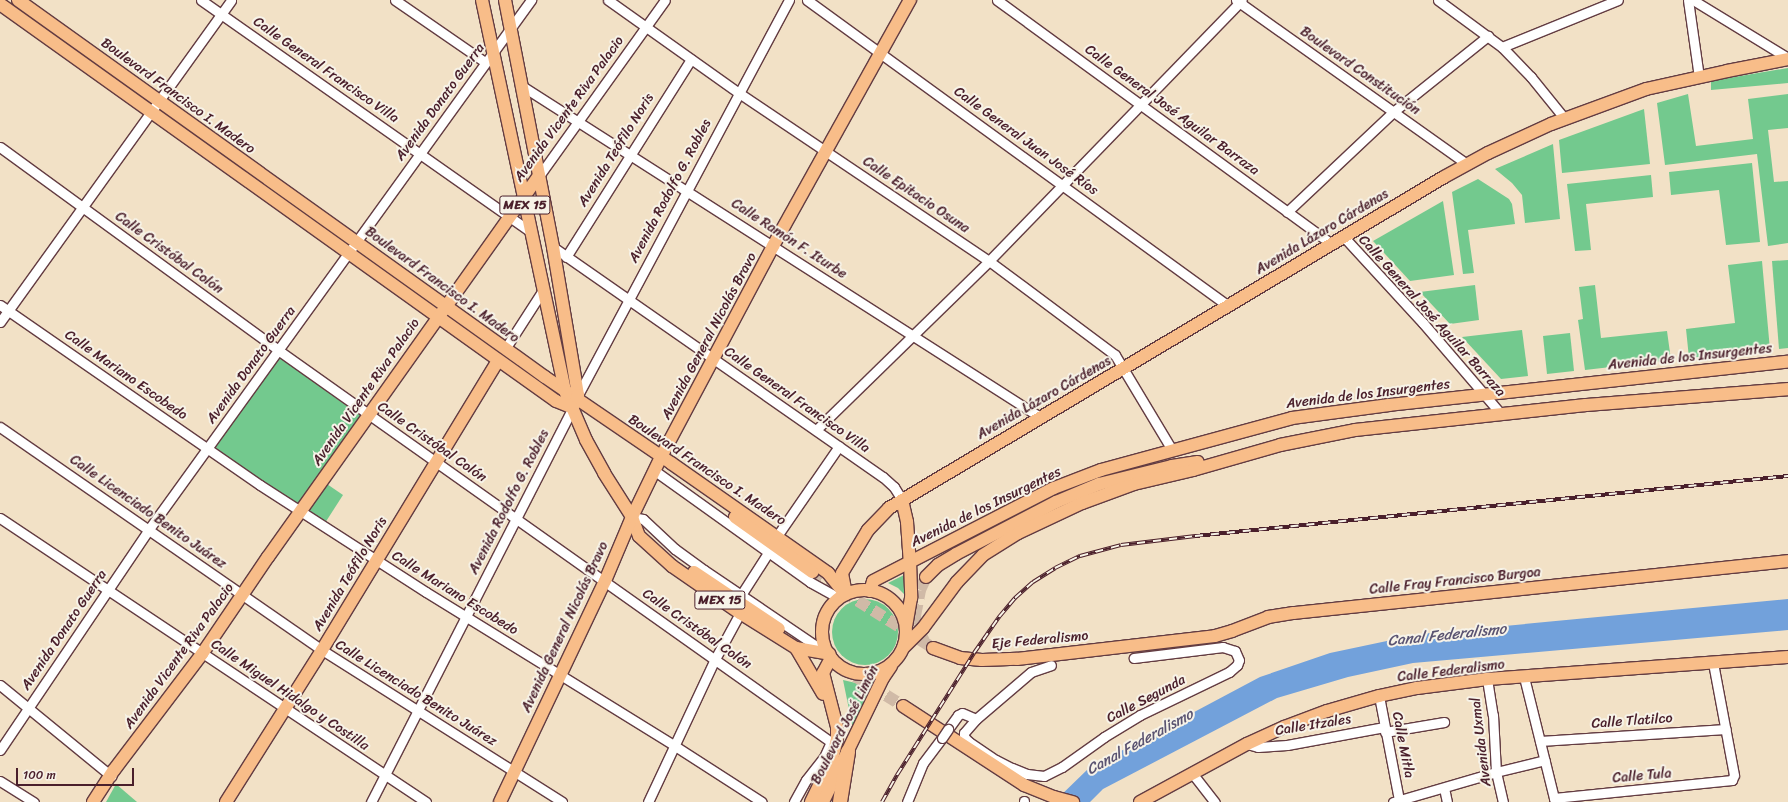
<!DOCTYPE html>
<html>
<head>
<meta charset="utf-8">
<style>
  body { margin:0 }
  #map { position:relative; width:1788px; height:802px; overflow:hidden; background:#f2e1c6; font-family:Sriracha,sans-serif }
  div>[style] { position:absolute }
  [style*='--x'] { left:calc(var(--x)*1px); top:calc(var(--y)*1px); width:calc(var(--w)*1px); rotate:calc(var(--a)*1deg) }
  .green>* { inset:0; background:#73c98e }
  .round { border-radius:50% }
  .water>* { inset:0; background:#72a1db }
  .major-tunnel>* { height:12px; margin-top:-6px; transform-origin:0; background:repeating-linear-gradient(90deg,#d0baa7 0 12px,transparent 0 18px) }
  .roads { filter:drop-shadow(1px 0 #633c42) drop-shadow(-1px 0 #633c42) drop-shadow(0 1px #633c42) drop-shadow(0 -1px #633c42) }
  .minor>* { height:9px; margin:-4.5px; padding:0 4.5px; transform-origin:4.5px; border-radius:4.5px; background:#fff }
  .major>* { height:12px; margin:-6px; padding:0 6px; transform-origin:6px; border-radius:6px; background:#f8bd89 }
  .major>.ring { margin:-6px; padding:0; box-sizing:content-box; background:none; border:12px solid #f8bd89; border-radius:50% }
  .highway>* { height:14px; margin:-7px; padding:0 7px; transform-origin:7px; border-radius:7px; background:#f8bd89 }
  .rail>* { height:4px; margin-top:-2px; transform-origin:0; background:repeating-linear-gradient(90deg,#f7f3e8 0 8px,#4a1f2b 0 16px); box-sizing:border-box; border-block:1px solid #4a1f2b }
  .bridges { filter:drop-shadow(1px 0 #633c42) drop-shadow(-1px 0 #633c42) drop-shadow(0 1px #633c42) drop-shadow(0 -1px #633c42) }
  .minor-bridge>* { height:9px; margin:-4.5px; padding:0 4.5px; transform-origin:4.5px; border-radius:4.5px; background:#fff }
  span { translate:-50% -50%; white-space:nowrap; text-align:center; line-height:1.15; -webkit-text-stroke:4px #f7f3e8; paint-order:stroke }
  .shield-label span { padding:1px 3px; background:#f7f3e8; border:1px solid; border-radius:3px; -webkit-text-stroke-width:0 }
  .shield-label { font-size:13px; color:#4a1f2b; font-weight:700 }
  .street-label { font-size:14px; color:#4a1f2b }
  .water-label { font-size:15px; color:#5a5371; font-style:italic }
  .scale { position:absolute; left:16px; top:768px; width:118px; height:18px; box-sizing:border-box; border:2px solid #4a1f2b; border-top:0; padding-left:5px; font-size:12px; line-height:14px; white-space:nowrap; color:#4a1f2b; -webkit-text-stroke:3px #f7f3e8; paint-order:stroke }
</style>
</head>
<body>
<div id="map">
  <div class="green">
    <div style="clip-path:polygon(1788px 68px,1788px 83px,1711px 90px,1711px 81px)"></div>
    <div style="clip-path:polygon(1688px 94px,1696px 146px,1753px 139px,1748px 99px,1788px 94px,1788px 128px,1768px 130px,1774px 182px,1788px 181px,1788px 243px,1768px 246px,1757px 154px,1665px 165px,1657px 103px)"></div>
    <div style="clip-path:polygon(1644px 109px,1650px 164px,1562px 173px,1559px 140px)"></div>
    <div style="clip-path:polygon(1553px 144px,1560px 219px,1525px 223px,1522px 195px,1512px 183px,1495px 169px)"></div>
    <div style="clip-path:polygon(1752px 163px,1760px 242px,1726px 245px,1719px 190px,1671px 195px,1669px 172px)"></div>
    <div style="clip-path:polygon(1651px 175px,1653px 197px,1586px 204px,1591px 250px,1575px 251px,1567px 184px)"></div>
    <div style="clip-path:polygon(1478px 179px,1509px 199px,1512px 204px,1515px 224px,1468px 230px,1474px 273px,1463px 274px,1452px 192px)"></div>
    <div style="clip-path:polygon(1443px 201px,1454px 275px,1410px 281px,1373px 241px)"></div>
    <div style="clip-path:polygon(1788px 260px,1788px 348px,1779px 349px,1772px 261px)"></div>
    <div style="clip-path:polygon(1762px 261px,1770px 350px,1689px 358px,1686px 329px,1735px 323px,1728px 265px)"></div>
    <div style="clip-path:polygon(1475px 285px,1479px 320px,1450px 324px,1420px 292px)"></div>
    <div style="clip-path:polygon(1595px 285px,1601px 338px,1667px 331px,1671px 360px,1585px 370px,1578px 320px,1583px 319px,1579px 287px)"></div>
    <div style="clip-path:polygon(1522px 330px,1528px 376px,1501px 379px,1462px 337px)"></div>
    <div style="clip-path:polygon(1570px 333px,1574px 371px,1547px 374px,1543px 336px)"></div>
    <div style="clip-path:polygon(279px 357px,361px 416px,301px 507px,213px 447px)"></div>
    <div style="clip-path:polygon(324px 482px,343px 495px,325px 523px,308px 512px)"></div>
    <div style="clip-path:polygon(906px 574px,909px 599px,898px 588px,888px 583px)"></div>
    <div class="round" style="left:832px;top:599px;width:66px;height:66px"></div>
    <div style="clip-path:polygon(843px 680px,860px 684px,879px 681px,854px 734px)"></div>
    <div style="clip-path:polygon(116px 784px,137px 802px,106px 802px)"></div>
  </div>
  <div class="water">
    <div style="clip-path:polygon(1788px 599px,1788px 630px,1413px 663px,1348px 677px,1277px 698px,1103px 789px,1090px 802px,1054px 802px,1089px 768px,1260px 677px,1330px 653px,1420px 634px)"></div>
  </div>
  <div class="major-tunnel">
    <div style="--x:812;--y:572;--w:143;--a:32.1"></div>
    <div style="--x:779;--y:629;--w:146;--a:31.8"></div>
    <div style="--x:924;--y:641;--w:19;--a:-118"></div>
    <div style="--x:915;--y:624;--w:8;--a:-90"></div>
    <div style="--x:915;--y:616;--w:26;--a:-79"></div>
    <div style="--x:920;--y:590;--w:14;--a:-65"></div>
  </div>
  <div class="roads">
    <div class="minor">
      <div style="--x:201;--y:0;--w:403;--a:35.1"></div>
      <div style="--x:395;--y:0;--w:109;--a:34.6"></div>
      <div style="--x:608;--y:0;--w:161;--a:35.4"></div>
      <div style="--x:739;--y:93;--w:301;--a:33.9"></div>
      <div style="--x:989;--y:261;--w:157;--a:36.7"></div>
      <div style="--x:1115;--y:355;--w:111;--a:59"></div>
      <div style="--x:807;--y:0;--w:519;--a:35.99"></div>
      <div style="--x:997;--y:0;--w:414;--a:36.1"></div>
      <div style="--x:1236;--y:0;--w:283;--a:35.4"></div>
      <div style="--x:1438;--y:0;--w:79;--a:36.3"></div>
      <div style="--x:1502;--y:47;--w:42;--a:46"></div>
      <div style="--x:1531;--y:77;--w:54;--a:51"></div>
      <div style="--x:1688;--y:0;--w:78;--a:81.9"></div>
      <div style="--x:1693;--y:0;--w:111;--a:31.4"></div>
      <div style="--x:1502;--y:47;--w:125;--a:-22.1"></div>
      <div style="--x:522;--y:86;--w:615;--a:32.58"></div>
      <div style="--x:0;--y:147;--w:344;--a:36.1"></div>
      <div style="--x:278;--y:350;--w:678;--a:35.33"></div>
      <div style="--x:831;--y:742;--w:17;--a:115"></div>
      <div style="--x:824;--y:757;--w:29;--a:128"></div>
      <div style="--x:806;--y:780;--w:25;--a:119"></div>
      <div style="--x:539;--y:176;--w:216;--a:-54.4"></div>
      <div style="--x:1287;--y:212;--w:146;--a:-43.3"></div>
      <div style="--x:1393;--y:112;--w:122;--a:-38.7"></div>
      <div style="--x:1343;--y:236;--w:118;--a:47.4"></div>
      <div style="--x:1423;--y:323;--w:120;--a:49.4"></div>
      <div style="--x:553;--y:247;--w:402;--a:34.9"></div>
      <div style="--x:883;--y:477;--w:15;--a:42"></div>
      <div style="--x:894;--y:487;--w:15;--a:58"></div>
      <div style="--x:566;--y:257;--w:234;--a:-57.7"></div>
      <div style="--x:0;--y:305;--w:316;--a:34.7"></div>
      <div style="--x:260;--y:485;--w:197;--a:32.8"></div>
      <div style="--x:426;--y:592;--w:293;--a:31.7"></div>
      <div style="--x:675;--y:746;--w:103;--a:32.8"></div>
      <div style="--x:0;--y:322;--w:396;--a:-54.3"></div>
      <div style="--x:505;--y:349;--w:70;--a:-57.2"></div>
      <div style="--x:578;--y:395;--w:448;--a:-61.9"></div>
      <div style="--x:0;--y:427;--w:392;--a:34.7"></div>
      <div style="--x:322;--y:650;--w:284;--a:32.3"></div>
      <div style="--x:816;--y:430;--w:242;--a:-44.3"></div>
      <div style="--x:989;--y:261;--w:363;--a:-45.9"></div>
      <div style="--x:655;--y:471;--w:191;--a:35.6"></div>
      <div style="--x:810;--y:582;--w:33;--a:29"></div>
      <div style="--x:632;--y:517;--w:11;--a:10"></div>
      <div style="--x:643;--y:519;--w:44;--a:43.2"></div>
      <div style="--x:675;--y:549;--w:36;--a:36"></div>
      <div style="--x:704;--y:570;--w:146;--a:34.1"></div>
      <div style="--x:0;--y:518;--w:512;--a:33.69"></div>
      <div style="--x:777;--y:536;--w:109;--a:-55.4"></div>
      <div style="--x:741;--y:595;--w:50;--a:-57.3"></div>
      <div style="--x:1524;--y:677;--w:129;--a:76.1"></div>
      <div style="--x:1487;--y:679;--w:36;--a:81"></div>
      <div style="--x:1493;--y:715;--w:57;--a:87"></div>
      <div style="--x:1496;--y:772;--w:31;--a:77"></div>
      <div style="--x:0;--y:685;--w:144;--a:39.3"></div>
      <div style="--x:1379;--y:696;--w:106;--a:79.1"></div>
      <div style="--x:976;--y:719;--w:18;--a:131"></div>
      <div style="--x:964;--y:733;--w:4;--a:90"></div>
      <div style="--x:964;--y:737;--w:7;--a:45"></div>
      <div style="--x:969;--y:742;--w:32;--a:34"></div>
      <div style="--x:996;--y:760;--w:18;--a:27"></div>
      <div style="--x:1012;--y:768;--w:16;--a:22"></div>
      <div style="--x:1027;--y:774;--w:17;--a:7"></div>
      <div style="--x:1044;--y:776;--w:20;--a:-27"></div>
      <div style="--x:1062;--y:767;--w:52;--a:-35.5"></div>
      <div style="--x:1104;--y:737;--w:42;--a:-31.4"></div>
      <div style="--x:1140;--y:715;--w:99;--a:-25.8"></div>
      <div style="--x:1229;--y:672;--w:11;--a:-41"></div>
      <div style="--x:1237;--y:665;--w:5;--a:-68"></div>
      <div style="--x:1239;--y:660;--w:10;--a:-114"></div>
      <div style="--x:1235;--y:651;--w:13;--a:-162"></div>
      <div style="--x:1223;--y:647;--w:90;--a:173"></div>
      <div style="--x:948;--y:729;--w:17;--a:-54"></div>
      <div style="--x:958;--y:715;--w:4;--a:-27"></div>
      <div style="--x:962;--y:713;--w:15;--a:23"></div>
      <div style="--x:976;--y:719;--w:72;--a:-40.5"></div>
      <div style="--x:1031;--y:672;--w:21;--a:-19"></div>
      <div style="--x:1385;--y:732;--w:60;--a:-9.6"></div>
      <div style="--x:1540;--y:741;--w:186;--a:-3.7"></div>
      <div style="--x:1247;--y:744;--w:11;--a:15"></div>
      <div style="--x:1258;--y:747;--w:29;--a:-4"></div>
      <div style="--x:1287;--y:745;--w:99;--a:-10.5"></div>
      <div style="--x:0;--y:750;--w:267;--a:-56"></div>
      <div style="--x:149;--y:529;--w:653;--a:-54.17"></div>
      <div style="--x:1192;--y:773;--w:37;--a:52"></div>
      <div style="--x:0;--y:781;--w:40;--a:32"></div>
      <div style="--x:1444;--y:788;--w:14;--a:78"></div>
      <div style="--x:1554;--y:798;--w:179;--a:-5.8"></div>
      <div style="--x:1732;--y:780;--w:5;--a:-68"></div>
      <div style="--x:1734;--y:775;--w:114;--a:-100.6"></div>
      <div style="--x:371;--y:802;--w:443;--a:-62.9"></div>
      <div style="--x:648;--y:802;--w:158;--a:-64.9"></div>
      <div style="--x:715;--y:659;--w:52;--a:-61.5"></div>
      <div style="--x:907;--y:802;--w:42;--a:-67.7"></div>
      <div style="--x:923;--y:763;--w:31;--a:-53"></div>
      <div style="--x:1024;--y:802;--w:1;--a:-90"></div>
      <div style="--x:1393;--y:802;--w:107;--a:-16.2"></div>
      <div style="--x:1496;--y:772;--w:50;--a:-13.8"></div>
    </div>
    <div class="major">
      <div style="--x:18;--y:0;--w:648;--a:35.58"></div>
      <div style="--x:545;--y:377;--w:153;--a:34.3"></div>
      <div style="--x:671;--y:463;--w:192;--a:35"></div>
      <div style="--x:828;--y:573;--w:27;--a:51"></div>
      <div style="--x:482;--y:0;--w:400;--a:78"></div>
      <div style="--x:565;--y:391;--w:53;--a:66.8"></div>
      <div style="--x:586;--y:440;--w:38;--a:61"></div>
      <div style="--x:604;--y:473;--w:52;--a:57.5"></div>
      <div style="--x:632;--y:517;--w:20;--a:70"></div>
      <div style="--x:639;--y:536;--w:45;--a:42.3"></div>
      <div style="--x:672;--y:566;--w:83;--a:34.7"></div>
      <div style="--x:740;--y:613;--w:66;--a:32"></div>
      <div style="--x:796;--y:648;--w:34;--a:10"></div>
      <div style="--x:505;--y:0;--w:252;--a:79"></div>
      <div style="--x:553;--y:247;--w:150;--a:80.4"></div>
      <div style="--x:578;--y:395;--w:9;--a:111"></div>
      <div style="--x:0;--y:4;--w:683;--a:35.53"></div>
      <div style="--x:556;--y:401;--w:18;--a:22"></div>
      <div style="--x:902;--y:500;--w:23;--a:77"></div>
      <div style="--x:907;--y:522;--w:39;--a:86"></div>
      <div style="--x:910;--y:561;--w:37;--a:88"></div>
      <div style="--x:911;--y:598;--w:27;--a:100"></div>
      <div style="--x:735;--y:517;--w:95;--a:35.5"></div>
      <div style="--x:694;--y:572;--w:102;--a:33.8"></div>
      <div style="--x:926;--y:577;--w:17;--a:-45"></div>
      <div style="--x:938;--y:565;--w:21;--a:-31"></div>
      <div style="--x:956;--y:554;--w:113;--a:-27.5"></div>
      <div style="--x:1056;--y:502;--w:47;--a:-22.7"></div>
      <div style="--x:1099;--y:484;--w:75;--a:-13.9"></div>
      <div style="--x:1172;--y:466;--w:26;--a:-9"></div>
      <div class="ring" style="left:822px;top:590px;width:72px;height:72px"></div>
      <div style="--x:870;--y:591;--w:10;--a:-73"></div>
      <div style="--x:873;--y:581;--w:203;--a:-27.2"></div>
      <div style="--x:1054;--y:488;--w:50;--a:-21"></div>
      <div style="--x:1101;--y:470;--w:198;--a:-15.2"></div>
      <div style="--x:1292;--y:418;--w:98;--a:-7.6"></div>
      <div style="--x:1389;--y:405;--w:401;--a:-6.2"></div>
      <div style="--x:846;--y:594;--w:21;--a:-101"></div>
      <div style="--x:842;--y:573;--w:50;--a:-58.8"></div>
      <div style="--x:868;--y:530;--w:30;--a:-46"></div>
      <div style="--x:889;--y:508;--w:646;--a:-30.81"></div>
      <div style="--x:1444;--y:177;--w:50;--a:-28.6"></div>
      <div style="--x:1488;--y:153;--w:69;--a:-24.7"></div>
      <div style="--x:1551;--y:124;--w:101;--a:-20.2"></div>
      <div style="--x:1646;--y:89;--w:83;--a:-12.5"></div>
      <div style="--x:1727;--y:71;--w:62;--a:-11.1"></div>
      <div style="--x:796;--y:648;--w:53;--a:59.6"></div>
      <div style="--x:903;--y:648;--w:28;--a:-45"></div>
      <div style="--x:923;--y:628;--w:57;--a:-53.5"></div>
      <div style="--x:957;--y:582;--w:37;--a:-46"></div>
      <div style="--x:983;--y:555;--w:41;--a:-32.2"></div>
      <div style="--x:1018;--y:533;--w:71;--a:-25.1"></div>
      <div style="--x:1082;--y:503;--w:55;--a:-20.1"></div>
      <div style="--x:1134;--y:484;--w:61;--a:-13.3"></div>
      <div style="--x:1193;--y:470;--w:91;--a:-16"></div>
      <div style="--x:1280;--y:445;--w:76;--a:-11.3"></div>
      <div style="--x:1355;--y:430;--w:232;--a:-6.2"></div>
      <div style="--x:1586;--y:405;--w:203;--a:-4.5"></div>
      <div style="--x:933;--y:648;--w:29;--a:20"></div>
      <div style="--x:960;--y:658;--w:22;--a:5"></div>
      <div style="--x:982;--y:660;--w:35;--a:-2"></div>
      <div style="--x:1017;--y:659;--w:199;--a:-6.6"></div>
      <div style="--x:1215;--y:636;--w:18;--a:-16"></div>
      <div style="--x:1232;--y:631;--w:39;--a:-21"></div>
      <div style="--x:1268;--y:617;--w:26;--a:-9"></div>
      <div style="--x:1294;--y:613;--w:497;--a:-6"></div>
      <div style="--x:903;--y:706;--w:145;--a:33.1"></div>
      <div style="--x:1024;--y:785;--w:32;--a:22"></div>
      <div style="--x:1054;--y:797;--w:20;--a:15"></div>
      <div style="--x:93;--y:802;--w:38;--a:-57"></div>
      <div style="--x:114;--y:770;--w:146;--a:-52.8"></div>
      <div style="--x:202;--y:654;--w:117;--a:-55.8"></div>
      <div style="--x:268;--y:557;--w:468;--a:-54.6"></div>
      <div style="--x:226;--y:802;--w:180;--a:-57.7"></div>
      <div style="--x:322;--y:650;--w:339;--a:-58.7"></div>
      <div style="--x:500;--y:802;--w:245;--a:-64.6"></div>
      <div style="--x:605;--y:581;--w:69;--a:-67.1"></div>
      <div style="--x:632;--y:517;--w:67;--a:-64.2"></div>
      <div style="--x:661;--y:457;--w:239;--a:-62"></div>
      <div style="--x:773;--y:246;--w:282;--a:-60.9"></div>
      <div style="--x:811;--y:802;--w:48;--a:-64"></div>
      <div style="--x:832;--y:759;--w:21;--a:-76"></div>
      <div style="--x:837;--y:739;--w:12;--a:-90"></div>
      <div style="--x:837;--y:727;--w:56;--a:-104.5"></div>
      <div style="--x:823;--y:673;--w:17;--a:-62"></div>
      <div style="--x:823;--y:802;--w:138;--a:-64.2"></div>
      <div style="--x:883;--y:678;--w:14;--a:-56"></div>
      <div style="--x:1140;--y:802;--w:122;--a:-28.5"></div>
      <div style="--x:1247;--y:744;--w:41;--a:-24.7"></div>
      <div style="--x:1284;--y:727;--w:46;--a:-20.4"></div>
      <div style="--x:1327;--y:711;--w:54;--a:-16.1"></div>
      <div style="--x:1379;--y:696;--w:39;--a:-12"></div>
      <div style="--x:1417;--y:688;--w:71;--a:-7.3"></div>
      <div style="--x:1487;--y:679;--w:302;--a:-4.2"></div>
    </div>
    <div class="highway">
      <div style="--x:840;--y:802;--w:51;--a:-80.9"></div>
    </div>
  </div>
  <div class="rail">
    <div style="--x:882;--y:802;--w:31;--a:-61"></div>
    <div style="--x:897;--y:775;--w:144;--a:-57.7"></div>
    <div style="--x:974;--y:653;--w:44;--a:-55.2"></div>
    <div style="--x:999;--y:617;--w:25;--a:-50"></div>
    <div style="--x:1015;--y:598;--w:24;--a:-42"></div>
    <div style="--x:1033;--y:582;--w:26;--a:-32"></div>
    <div style="--x:1055;--y:568;--w:28;--a:-26"></div>
    <div style="--x:1080;--y:556;--w:42;--a:-15"></div>
    <div style="--x:1121;--y:545;--w:75;--a:-6.9"></div>
    <div style="--x:1195;--y:536;--w:596;--a:-5.78"></div>
  </div>
  <div class="bridges">
    <div class="minor-bridge">
      <div style="--x:942;--y:738;--w:11;--a:-56"></div>
    </div>
  </div>
  <div class="shield-label">
    <span style="left:525px;top:205px">MEX 15</span>
    <span style="left:720px;top:600px">MEX 15</span>
  </div>
  <div class="street-label">
    <span style="left:326px;top:70px;rotate:35deg">Calle General Francisco Villa</span>
    <span style="left:1360px;top:71px;rotate:35deg">Boulevard Constitución</span>
    <span style="left:178px;top:96px;rotate:36deg">Boulevard Francisco I. Madero</span>
    <span style="left:440px;top:102px;rotate:-54deg">Avenida Donato Guerra</span>
    <span style="left:569px;top:109px;rotate:-54deg">Avenida Vicente Riva Palacio</span>
    <span style="left:1172px;top:110px;rotate:36deg">Calle General José Aguilar Barraza</span>
    <span style="left:1026px;top:141px;rotate:36deg">Calle General Juan José Ríos</span>
    <span style="left:616px;top:150px;rotate:-58deg">Avenida Teófilo Noris</span>
    <span style="left:670px;top:191px;rotate:-62deg">Avenida Rodolfo G. Robles</span>
    <span style="left:916px;top:195px;rotate:34deg">Calle Epitacio Osuna</span>
    <span style="left:1322px;top:232px;rotate:-31deg">Avenida Lázaro Cárdenas</span>
    <span style="left:789px;top:239px;rotate:33deg">Calle Ramón F. Iturbe</span>
    <span style="left:169px;top:253px;rotate:36deg">Calle Cristóbal Colón</span>
    <span style="left:442px;top:285px;rotate:36deg">Boulevard Francisco I. Madero</span>
    <span style="left:1432px;top:316px;rotate:48deg">Calle General José Aguilar Barraza</span>
    <span style="left:709px;top:336px;rotate:-62deg">Avenida General Nicolás Bravo</span>
    <span style="left:1690px;top:357px;rotate:-6deg">Avenida de los Insurgentes</span>
    <span style="left:251px;top:365px;rotate:-54deg">Avenida Donato Guerra</span>
    <span style="left:126px;top:375px;rotate:35deg">Calle Mariano Escobedo</span>
    <span style="left:366px;top:392px;rotate:-55deg">Avenida Vicente Riva Palacio</span>
    <span style="left:1368px;top:394px;rotate:-7deg">Avenida de los Insurgentes</span>
    <span style="left:1044px;top:398px;rotate:-30deg">Avenida Lázaro Cárdenas</span>
    <span style="left:797px;top:400px;rotate:35deg">Calle General Francisco Villa</span>
    <span style="left:432px;top:442px;rotate:35deg">Calle Cristóbal Colón</span>
    <span style="left:707px;top:470px;rotate:34deg">Boulevard Francisco I. Madero</span>
    <span style="left:509px;top:502px;rotate:-63deg">Avenida Rodolfo G. Robles</span>
    <span style="left:986px;top:507px;rotate:-26deg">Avenida de los Insurgentes</span>
    <span style="left:148px;top:512px;rotate:35deg">Calle Licenciado Benito Juárez</span>
    <span style="left:350px;top:574px;rotate:-59deg">Avenida Teófilo Noris</span>
    <span style="left:1455px;top:581px;rotate:-6deg">Calle Fray Francisco Burgoa</span>
    <span style="left:455px;top:593px;rotate:32deg">Calle Mariano Escobedo</span>
    <span style="left:565px;top:627px;rotate:-65deg">Avenida General Nicolás Bravo</span>
    <span style="left:697px;top:629px;rotate:35deg">Calle Cristóbal Colón</span>
    <span style="left:64px;top:630px;rotate:-56deg">Avenida Donato Guerra</span>
    <span style="left:1040px;top:640px;rotate:-5deg">Eje Federalismo</span>
    <span style="left:179px;top:656px;rotate:-54deg">Avenida Vicente Riva Palacio</span>
    <span style="left:1451px;top:671px;rotate:-7deg">Calle Federalismo</span>
    <span style="left:416px;top:693px;rotate:32deg">Calle Licenciado Benito Juárez</span>
    <span style="left:290px;top:695px;rotate:34deg">Calle Miguel Hidalgo y Costilla</span>
    <span style="left:1146px;top:699px;rotate:-28deg">Calle Segunda</span>
    <span style="left:1632px;top:721px;rotate:-4deg">Calle Tlatilco</span>
    <span style="left:845px;top:725px;rotate:-63deg">Boulevard José Limón</span>
    <span style="left:1313px;top:725px;rotate:-9deg">Calle Itzales</span>
    <span style="left:1481px;top:742px;rotate:-97deg">Avenida Uxmal</span>
    <span style="left:1403px;top:745px;rotate:79deg">Calle Mitla</span>
    <span style="left:1642px;top:776px;rotate:-5deg">Calle Tula</span>
  </div>
  <div class="water-label">
    <span style="left:1447px;top:635px;rotate:-6deg">Canal Federalismo</span>
    <span style="left:1140px;top:742px;rotate:-29deg">Canal Federalismo</span>
  </div>
  <div class="scale">100 m</div>
</div>
</body>
</html>
